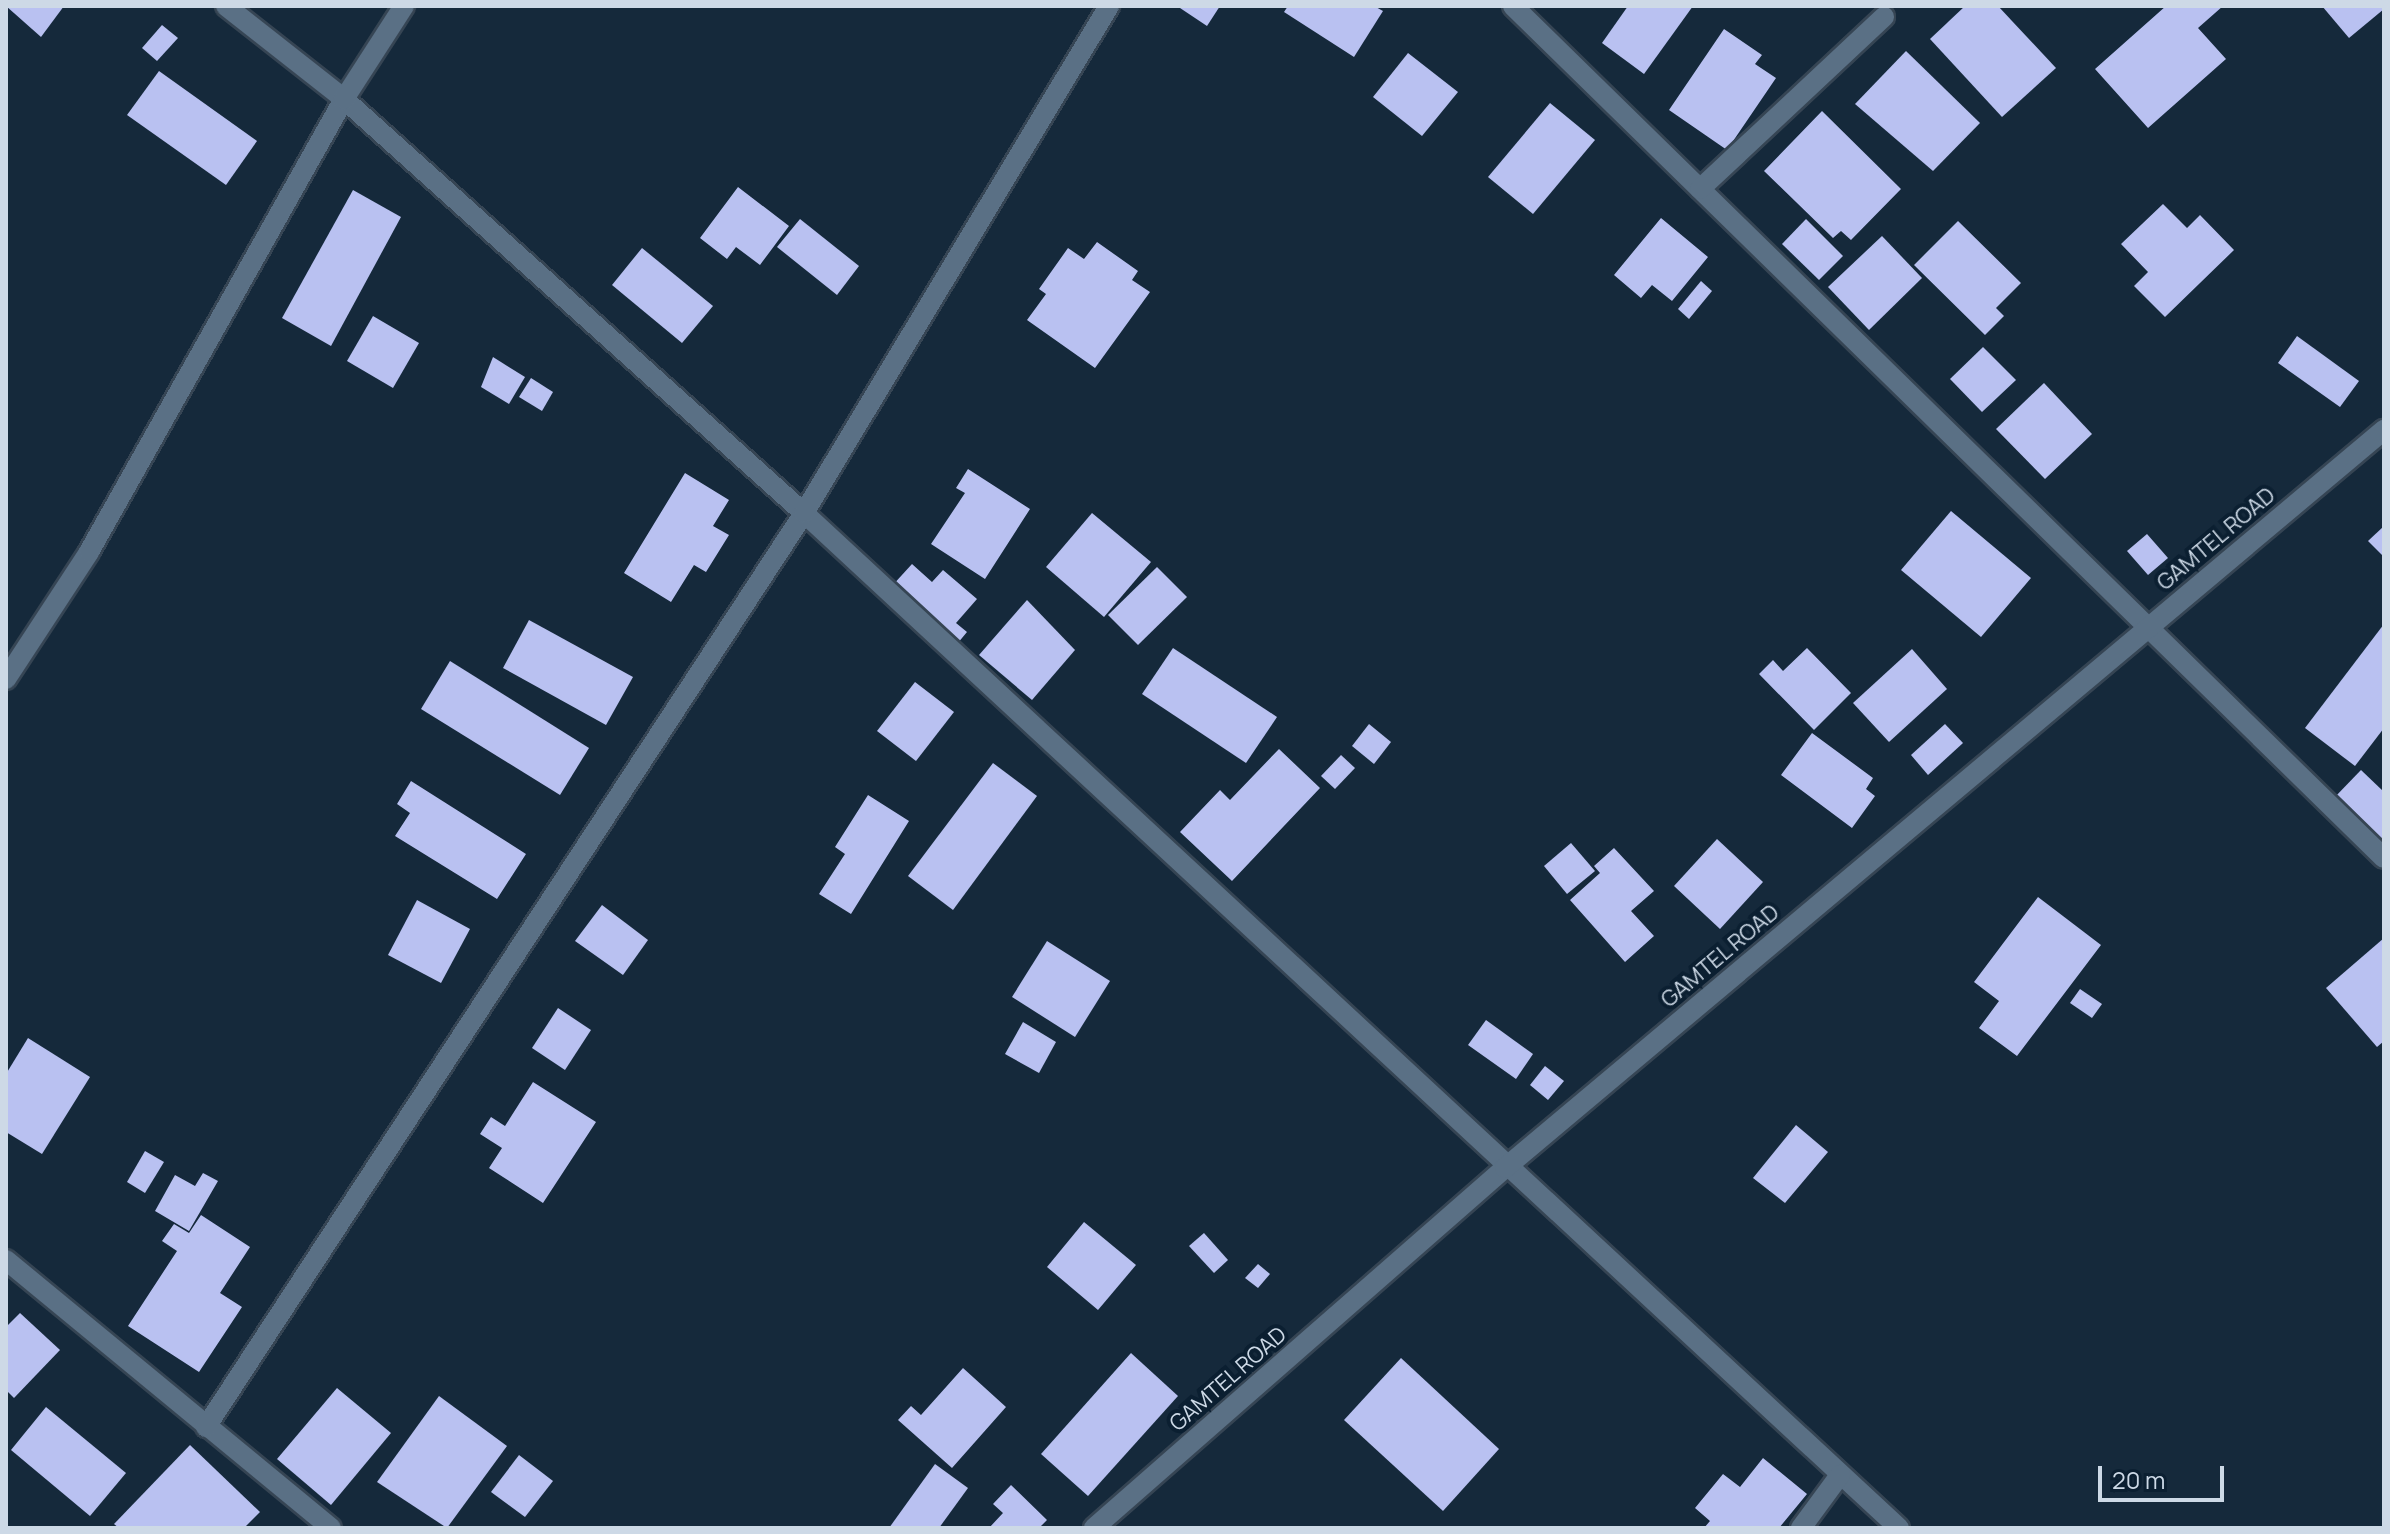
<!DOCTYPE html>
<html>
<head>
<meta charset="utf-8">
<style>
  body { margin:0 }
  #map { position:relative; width:2390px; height:1534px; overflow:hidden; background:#15293b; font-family:Manrope,sans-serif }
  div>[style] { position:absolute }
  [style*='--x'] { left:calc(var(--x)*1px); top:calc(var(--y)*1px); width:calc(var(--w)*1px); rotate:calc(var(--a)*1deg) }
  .building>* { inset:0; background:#b9c1f1 }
  .roads { filter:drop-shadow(2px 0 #364554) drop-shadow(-2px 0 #364554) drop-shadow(0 2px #364554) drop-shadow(0 -2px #364554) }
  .minor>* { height:20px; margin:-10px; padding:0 10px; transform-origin:10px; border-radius:10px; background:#5a7085 }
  span { translate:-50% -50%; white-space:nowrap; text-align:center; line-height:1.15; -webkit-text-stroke:8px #0b1f31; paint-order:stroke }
  .street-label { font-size:22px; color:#cdd9e6 }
  .frame { position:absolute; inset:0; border:8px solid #cdd9e6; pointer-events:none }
  .scale { position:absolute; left:2098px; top:1466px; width:126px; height:36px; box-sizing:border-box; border:4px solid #cdd9e6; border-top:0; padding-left:10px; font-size:24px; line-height:28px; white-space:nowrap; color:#cdd9e6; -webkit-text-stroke:6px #0b1f31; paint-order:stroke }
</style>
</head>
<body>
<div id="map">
  <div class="building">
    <div style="clip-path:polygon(6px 6px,64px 6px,41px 37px)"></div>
    <div style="clip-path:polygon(1177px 6px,1220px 6px,1207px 26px)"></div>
    <div style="clip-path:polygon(1288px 6px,1374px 6px,1383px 11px,1354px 57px,1284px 12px)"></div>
    <div style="clip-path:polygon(1628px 6px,1693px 6px,1644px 74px,1602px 43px)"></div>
    <div style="clip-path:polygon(1965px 6px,1998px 6px,2056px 68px,2002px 117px,1930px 39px)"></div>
    <div style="clip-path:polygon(2166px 6px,2223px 6px,2198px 28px,2226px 59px,2148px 128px,2095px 69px)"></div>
    <div style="clip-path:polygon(2322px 6px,2384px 6px,2384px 9px,2349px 38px)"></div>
    <div style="clip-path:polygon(162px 25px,178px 38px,157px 61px,142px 48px)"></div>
    <div style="clip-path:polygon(1724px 29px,1762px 55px,1755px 64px,1776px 78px,1727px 150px,1669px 110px)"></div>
    <div style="clip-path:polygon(1906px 51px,1980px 123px,1933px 171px,1855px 104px)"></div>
    <div style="clip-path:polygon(1408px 53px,1458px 92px,1422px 136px,1373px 97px)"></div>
    <div style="clip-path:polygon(159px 71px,257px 141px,226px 185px,127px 115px)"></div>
    <div style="clip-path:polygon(1550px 103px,1595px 140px,1533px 214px,1488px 177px)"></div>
    <div style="clip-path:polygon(1822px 111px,1901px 189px,1851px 240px,1841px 231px,1833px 238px,1764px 171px)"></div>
    <div style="clip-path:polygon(738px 187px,789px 226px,760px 265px,736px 247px,727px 259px,700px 238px)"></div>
    <div style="clip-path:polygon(353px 190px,401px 217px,331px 346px,282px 318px)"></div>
    <div style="clip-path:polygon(2163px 204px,2187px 228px,2200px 215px,2234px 250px,2165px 317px,2134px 286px,2148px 272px,2121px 244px)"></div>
    <div style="clip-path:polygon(1661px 218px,1708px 257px,1672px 301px,1652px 285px,1641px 298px,1614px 275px)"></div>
    <div style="clip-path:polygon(800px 219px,859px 266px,837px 295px,777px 247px)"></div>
    <div style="clip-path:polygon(1806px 219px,1843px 256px,1819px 280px,1782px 244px)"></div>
    <div style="clip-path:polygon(1958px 221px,2021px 283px,1996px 308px,2004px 316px,1985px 335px,1914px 265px)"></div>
    <div style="clip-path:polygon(1882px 236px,1922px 278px,1869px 330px,1828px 287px)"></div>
    <div style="clip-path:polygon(1097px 242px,1138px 271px,1132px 280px,1150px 292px,1095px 368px,1027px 320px,1046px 294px,1039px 289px,1068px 248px,1084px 259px)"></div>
    <div style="clip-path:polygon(642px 248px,713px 306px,682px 343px,612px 285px)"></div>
    <div style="clip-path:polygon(1701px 281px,1712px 291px,1689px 319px,1678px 309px)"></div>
    <div style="clip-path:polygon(373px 316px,419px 343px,393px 388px,347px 361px)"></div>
    <div style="clip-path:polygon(2297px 336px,2359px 381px,2340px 407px,2278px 363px)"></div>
    <div style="clip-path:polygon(1983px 347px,2016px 380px,1982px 412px,1950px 379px)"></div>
    <div style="clip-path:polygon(493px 357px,525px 377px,509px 404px,481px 387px)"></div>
    <div style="clip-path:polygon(531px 378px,553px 392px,542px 411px,519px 397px)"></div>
    <div style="clip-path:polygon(2044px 383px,2092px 434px,2045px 479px,1996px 429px)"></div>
    <div style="clip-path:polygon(968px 469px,1030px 509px,985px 579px,931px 544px,965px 493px,956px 488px)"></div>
    <div style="clip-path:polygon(685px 473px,729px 500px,713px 526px,729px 535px,706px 572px,694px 565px,671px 602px,624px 573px)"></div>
    <div style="clip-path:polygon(1951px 511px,2031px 578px,1981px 637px,1901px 570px)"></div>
    <div style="clip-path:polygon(1092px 513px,1151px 562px,1104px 617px,1046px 567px)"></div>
    <div style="clip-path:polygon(2384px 526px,2384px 557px,2368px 541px)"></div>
    <div style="clip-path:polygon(2147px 534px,2168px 558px,2148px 575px,2127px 551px)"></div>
    <div style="clip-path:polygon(912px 564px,932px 582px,943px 570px,977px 599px,956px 623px,967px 632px,957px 644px,891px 587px)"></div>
    <div style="clip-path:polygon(1157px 567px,1187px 597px,1138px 645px,1108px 615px)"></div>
    <div style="clip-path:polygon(1027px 600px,1075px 650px,1032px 700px,979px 655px)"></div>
    <div style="clip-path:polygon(529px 620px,633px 677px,606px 725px,503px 668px)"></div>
    <div style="clip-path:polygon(2384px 624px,2384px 728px,2355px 766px,2305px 728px)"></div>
    <div style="clip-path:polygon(1173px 648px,1277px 717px,1246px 763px,1142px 694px)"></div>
    <div style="clip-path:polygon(1807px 648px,1851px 693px,1814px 730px,1759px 674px,1773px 660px,1783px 671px)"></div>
    <div style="clip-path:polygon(1912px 649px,1947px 689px,1889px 742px,1853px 703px)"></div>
    <div style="clip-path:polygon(450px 661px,589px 748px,560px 795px,421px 709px)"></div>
    <div style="clip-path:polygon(915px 682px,954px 712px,916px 761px,877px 731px)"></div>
    <div style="clip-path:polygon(1369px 724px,1391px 742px,1374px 764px,1352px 746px)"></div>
    <div style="clip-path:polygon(1945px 724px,1963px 743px,1928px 775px,1911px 755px)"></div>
    <div style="clip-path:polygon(1812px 733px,1873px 778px,1866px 789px,1875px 796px,1852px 828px,1781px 775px)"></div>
    <div style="clip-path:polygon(1279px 749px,1320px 788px,1232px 881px,1180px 832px,1220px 790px,1230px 800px)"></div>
    <div style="clip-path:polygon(1341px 755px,1355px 768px,1335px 789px,1321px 776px)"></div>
    <div style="clip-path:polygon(993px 763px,1037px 796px,953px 910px,908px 876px)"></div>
    <div style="clip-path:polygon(2361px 770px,2384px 792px,2384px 836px,2378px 842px,2333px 799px)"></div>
    <div style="clip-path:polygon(411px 781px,526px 854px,497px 899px,395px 836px,410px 813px,397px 804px)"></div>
    <div style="clip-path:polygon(868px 795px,909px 821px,851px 914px,819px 894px,845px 854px,835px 847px)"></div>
    <div style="clip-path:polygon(1717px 839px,1763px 882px,1720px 929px,1674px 886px)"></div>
    <div style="clip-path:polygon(1571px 843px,1595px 871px,1567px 894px,1544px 866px)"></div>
    <div style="clip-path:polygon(1614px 848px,1654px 891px,1631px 911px,1654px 936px,1625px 962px,1570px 900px,1600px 873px,1594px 866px)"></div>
    <div style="clip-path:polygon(2038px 897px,2101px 945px,2017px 1056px,1979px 1028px,1999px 1001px,1974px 982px)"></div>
    <div style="clip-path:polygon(417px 900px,470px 929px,441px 983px,388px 955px)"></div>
    <div style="clip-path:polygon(602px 905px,648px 940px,623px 975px,575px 941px)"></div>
    <div style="clip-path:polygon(2384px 938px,2384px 1041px,2377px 1047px,2326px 988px)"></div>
    <div style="clip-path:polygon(1047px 941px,1110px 981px,1075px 1037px,1012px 997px)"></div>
    <div style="clip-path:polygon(2080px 989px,2102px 1004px,2092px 1018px,2070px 1003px)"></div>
    <div style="clip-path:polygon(558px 1008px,591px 1030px,565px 1070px,532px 1048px)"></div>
    <div style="clip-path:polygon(1486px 1020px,1533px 1054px,1516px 1079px,1468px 1045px)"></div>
    <div style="clip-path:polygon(1023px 1022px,1056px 1042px,1039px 1073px,1005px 1054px)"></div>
    <div style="clip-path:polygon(28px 1038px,90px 1077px,42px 1154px,6px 1132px,6px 1074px)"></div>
    <div style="clip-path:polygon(1545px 1066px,1564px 1081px,1548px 1100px,1530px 1085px)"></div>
    <div style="clip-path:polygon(533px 1082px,596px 1122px,543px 1203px,489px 1168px,502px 1148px,480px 1134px,491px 1117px,505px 1126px)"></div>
    <div style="clip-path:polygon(1796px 1125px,1828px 1152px,1785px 1203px,1753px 1178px)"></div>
    <div style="clip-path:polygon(145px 1151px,164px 1162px,145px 1193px,127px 1182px)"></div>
    <div style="clip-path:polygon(203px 1173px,218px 1181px,189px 1231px,155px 1211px,175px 1175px,195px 1186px)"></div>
    <div style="clip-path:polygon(201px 1215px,250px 1247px,220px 1293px,242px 1307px,199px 1372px,128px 1326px,177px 1251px,162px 1241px,174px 1224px,189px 1233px)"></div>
    <div style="clip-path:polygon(1084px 1222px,1136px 1265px,1098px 1310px,1047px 1267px)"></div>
    <div style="clip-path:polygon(1204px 1233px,1228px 1260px,1214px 1273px,1189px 1246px)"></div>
    <div style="clip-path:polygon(1258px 1264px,1270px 1274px,1258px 1288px,1245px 1278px)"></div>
    <div style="clip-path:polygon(20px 1313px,60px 1350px,14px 1398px,6px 1390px,6px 1327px)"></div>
    <div style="clip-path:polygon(1131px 1353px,1178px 1396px,1088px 1496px,1041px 1454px)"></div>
    <div style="clip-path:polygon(1401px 1358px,1499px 1449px,1443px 1511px,1344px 1420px)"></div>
    <div style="clip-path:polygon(963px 1368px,1006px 1407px,952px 1468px,898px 1420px,911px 1406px,921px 1415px)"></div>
    <div style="clip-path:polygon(337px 1388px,391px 1433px,331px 1505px,277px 1459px)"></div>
    <div style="clip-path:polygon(439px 1396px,507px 1446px,447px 1528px,377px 1482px)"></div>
    <div style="clip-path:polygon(46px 1407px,126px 1473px,90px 1516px,11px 1450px)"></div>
    <div style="clip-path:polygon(190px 1445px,260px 1512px,244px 1528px,119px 1528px,114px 1524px)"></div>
    <div style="clip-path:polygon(519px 1455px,553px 1481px,525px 1517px,491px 1492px)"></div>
    <div style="clip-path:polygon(1763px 1458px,1807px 1494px,1779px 1528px,1704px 1528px,1710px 1521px,1695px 1508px,1723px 1474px,1740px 1487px)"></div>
    <div style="clip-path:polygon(935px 1464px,968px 1488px,939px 1528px,889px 1528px)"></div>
    <div style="clip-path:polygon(1011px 1485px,1047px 1520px,1039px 1528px,989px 1528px,1003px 1513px,993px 1504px)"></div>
  </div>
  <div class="roads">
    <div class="minor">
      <div style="--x:226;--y:6;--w:150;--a:38.2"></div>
      <div style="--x:344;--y:99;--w:619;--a:41.99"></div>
      <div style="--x:804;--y:513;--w:1493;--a:42.83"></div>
      <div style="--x:1513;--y:6;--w:1218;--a:44.37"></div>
      <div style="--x:1700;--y:189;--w:252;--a:-43.1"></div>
      <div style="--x:6;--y:679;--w:152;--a:-56.8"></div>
      <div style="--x:89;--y:552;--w:520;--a:-60.62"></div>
      <div style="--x:344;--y:99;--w:111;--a:-57.2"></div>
      <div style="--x:6;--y:1260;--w:421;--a:39.5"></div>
      <div style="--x:206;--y:1427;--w:1092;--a:-56.8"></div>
      <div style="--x:804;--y:513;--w:592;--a:-58.97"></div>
      <div style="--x:1094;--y:1528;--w:546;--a:-41.22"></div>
      <div style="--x:1505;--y:1168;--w:1148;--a:-40.02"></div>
      <div style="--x:1801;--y:1528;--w:66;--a:-53.7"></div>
    </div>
  </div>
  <div class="street-label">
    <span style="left:2216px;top:539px;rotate:-40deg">GAMTEL ROAD</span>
    <span style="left:1720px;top:956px;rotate:-40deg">GAMTEL ROAD</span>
    <span style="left:1228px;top:1379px;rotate:-41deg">GAMTEL ROAD</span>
  </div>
  <div class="frame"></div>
  <div class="scale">20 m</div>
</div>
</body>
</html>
